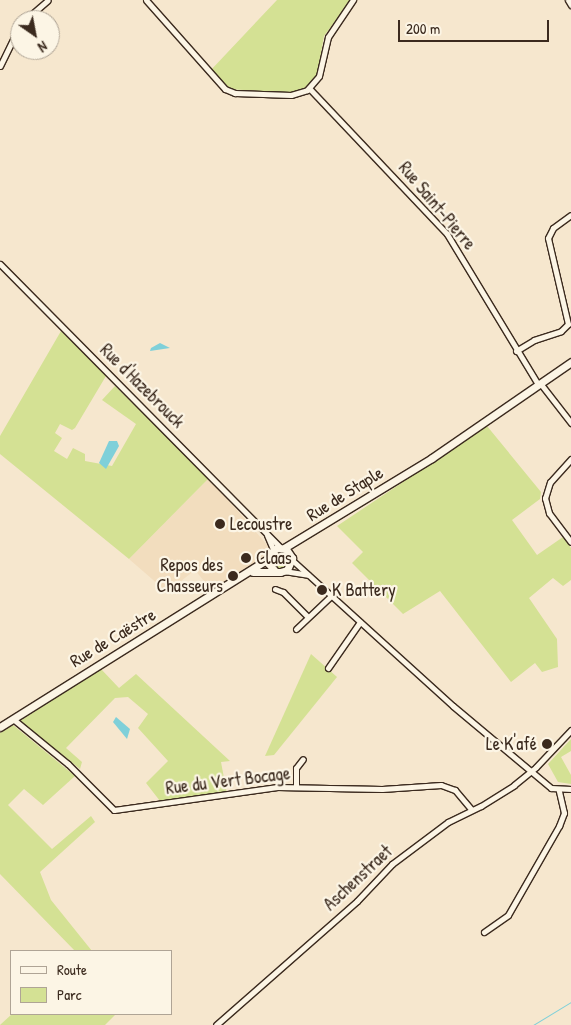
<!DOCTYPE html>
<html>
<head>
<meta charset="utf-8">
<style>
  body { margin:0 }
  #map { position:relative; width:571px; height:1025px; overflow:hidden; background:#f6e7ce; font-family:"Patrick Hand",sans-serif }
  div>[style] { position:absolute }
  [style*='--x'] { left:calc(var(--x)*1px); top:calc(var(--y)*1px); width:calc(var(--w)*1px); rotate:calc(var(--a)*1deg) }
  .built>* { inset:0; background:#f2ddbe }
  .green>* { inset:0; background:#d4e194 }
  .round { border-radius:50% }
  .water>* { inset:0; background:#7fd0d9 }
  .stream>* { height:1px; margin:-0.5px; padding:0 0.5px; transform-origin:0.5px; border-radius:0.5px; background:#7fd0d9 }
  .roads { filter:drop-shadow(1px 0 #3b2a1e) drop-shadow(-1px 0 #3b2a1e) drop-shadow(0 1px #3b2a1e) drop-shadow(0 -1px #3b2a1e) }
  .minor>* { height:5px; margin:-2.5px; padding:0 2.5px; transform-origin:2.5px; border-radius:2.5px; background:#fcf5e5 }
  .major>* { height:7px; margin:-3.5px; padding:0 3.5px; transform-origin:3.5px; border-radius:3.5px; background:#fcf5e5 }
  .dots>* { width:14px; height:14px; translate:-50% -50%; box-sizing:border-box; border:2px solid #fcf5e5; border-radius:50% }
  span { translate:-50% -50%; white-space:nowrap; text-align:center; line-height:1.15; -webkit-text-stroke:4.5px #fcf5e5; paint-order:stroke }
  .street-label { font-size:18px; color:#3b2a1e }
  .poi-label { font-size:18px; color:#3b2a1e }
  .left { translate:0 -50%; text-align:left }
  .right { translate:-100% -50%; text-align:right }
  .legend { position:absolute; left:10px; top:950px; width:162px; height:65px; box-sizing:border-box; background:#fcf5e5; border:1px solid #afa495; margin:0; padding:6px 9px; list-style:none; font-size:15px; color:#3b2a1e }
  .legend li { display:flex; align-items:center; gap:10px; height:25px }
  .legend b { width:25px; border:1px solid #afa495 }
  .north { position:absolute; left:10px; top:10px; width:50px; height:50px; box-sizing:border-box; background:#fcf5e5; border:1px solid #afa495; border-radius:50%; rotate:147deg; font-size:14px; font-weight:700; line-height:20px; text-align:center; color:#3b2a1e }
  .north::after { content:''; display:block; margin:auto; width:18px; height:22px; background:#3b2a1e; clip-path:polygon(50% 0,100% 100%,50% 72%,0 100%) }
  .scale { position:absolute; left:398px; top:20px; width:151px; height:22px; box-sizing:border-box; border:2px solid #3b2a1e; border-top:0; padding-left:6px; font-size:15px; line-height:18px; white-space:nowrap; color:#3b2a1e; -webkit-text-stroke:4px #fcf5e5; paint-order:stroke }
</style>
</head>
<body>
<div id="map">
  <div class="built">
    <div style="clip-path:polygon(209px 478px,269px 547px,258px 562px,212px 591px,195px 570px,167px 592px,129px 559px)"></div>
  </div>
  <div class="green">
    <div style="clip-path:polygon(277px 0,351px 0,324px 36px,317px 75px,305px 88px,289px 93px,227px 89px,210px 71px)"></div>
    <div style="clip-path:polygon(61px 331px,106px 376px,75px 428px,72px 430px,60px 424px,55px 433px,62px 438px,54px 451px,67px 459px,73px 448px,85px 454px,85px 461px,112px 466px,136px 424px,102px 400px,115px 386px,209px 478px,129px 559px,0 454px,0 436px)"></div>
    <div style="clip-path:polygon(487px 426px,541px 492px,540px 499px,512px 520px,537px 555px,563px 537px,571px 548px,571px 580px,563px 586px,553px 578px,529px 598px,557px 639px,558px 667px,542px 672px,535px 663px,511px 682px,440px 591px,403px 614px,352px 563px,363px 552px,337px 526px)"></div>
    <div class="round" style="left:271px;top:551px;width:18px;height:18px"></div>
    <div style="clip-path:polygon(311px 654px,337px 677px,274px 755px,265px 756px)"></div>
    <div style="clip-path:polygon(101px 669px,119px 688px,136px 674px,230px 761px,221px 762px,227px 794px,160px 801px,146px 783px,168px 761px,138px 728px,148px 714px,128px 697px,115px 698px,66px 748px,82px 762px,80px 769px,20px 721px)"></div>
    <div style="clip-path:polygon(13px 725px,75px 776px,43px 805px,24px 789px,8px 805px,52px 849px,91px 816px,95px 822px,40px 872px,51px 900px,92px 951px,75px 951px,0 874px,0 733px)"></div>
    <div style="clip-path:polygon(571px 739px,571px 751px,561px 757px,571px 775px,571px 784px,558px 782px,548px 764px)"></div>
    <div style="clip-path:polygon(12px 1014px,116px 1014px,105px 1025px,0 1025px)"></div>
  </div>
  <div class="water">
    <div style="clip-path:polygon(160px 343px,170px 348px,150px 351px,151px 348px)"></div>
    <div style="clip-path:polygon(109px 441px,117px 441px,119px 446px,106px 469px,99px 463px)"></div>
    <div style="clip-path:polygon(116px 717px,130px 729px,127px 739px,113px 722px)"></div>
  </div>
  <div class="stream">
    <div style="--x:533;--y:1025;--w:44;--a:-31.2"></div>
  </div>
  <div class="roads">
    <div class="minor">
      <div style="--x:146;--y:0;--w:119;--a:48.4"></div>
      <div style="--x:225;--y:89;--w:11;--a:22"></div>
      <div style="--x:235;--y:93;--w:56;--a:2"></div>
      <div style="--x:291;--y:95;--w:17;--a:-17"></div>
      <div style="--x:307;--y:90;--w:18;--a:-49"></div>
      <div style="--x:319;--y:76;--w:40;--a:-77"></div>
      <div style="--x:328;--y:37;--w:45;--a:-56"></div>
      <div style="--x:568;--y:0;--w:6;--a:59"></div>
      <div style="--x:25;--y:20;--w:30;--a:-41"></div>
      <div style="--x:0;--y:66;--w:46;--a:-64"></div>
      <div style="--x:309;--y:88;--w:201;--a:46.6"></div>
      <div style="--x:447;--y:234;--w:175;--a:58.8"></div>
      <div style="--x:0;--y:264;--w:398;--a:45.3"></div>
      <div style="--x:516;--y:351;--w:21;--a:-31"></div>
      <div style="--x:534;--y:340;--w:28;--a:-18"></div>
      <div style="--x:561;--y:331;--w:10;--a:-45"></div>
      <div style="--x:568;--y:324;--w:88;--a:-103.1"></div>
      <div style="--x:548;--y:238;--w:11;--a:-63"></div>
      <div style="--x:553;--y:228;--w:22;--a:-36"></div>
      <div style="--x:540;--y:383;--w:51;--a:52.2"></div>
      <div style="--x:571;--y:459;--w:31;--a:132"></div>
      <div style="--x:550;--y:482;--w:17;--a:107"></div>
      <div style="--x:545;--y:498;--w:16;--a:75"></div>
      <div style="--x:549;--y:513;--w:36;--a:53"></div>
      <div style="--x:267;--y:535;--w:15;--a:67"></div>
      <div style="--x:292;--y:560;--w:217;--a:42.2"></div>
      <div style="--x:453;--y:706;--w:128;--a:39.9"></div>
      <div style="--x:551;--y:788;--w:20;--a:3"></div>
      <div style="--x:284;--y:571;--w:24;--a:9"></div>
      <div style="--x:275;--y:589;--w:9;--a:21"></div>
      <div style="--x:283;--y:592;--w:35;--a:45"></div>
      <div style="--x:296;--y:629;--w:50;--a:-43.4"></div>
      <div style="--x:328;--y:668;--w:56;--a:-55.2"></div>
      <div style="--x:13;--y:719;--w:71;--a:39.3"></div>
      <div style="--x:68;--y:764;--w:65;--a:45"></div>
      <div style="--x:114;--y:810;--w:165;--a:-8"></div>
      <div style="--x:277;--y:787;--w:105;--a:1.1"></div>
      <div style="--x:382;--y:789;--w:59;--a:-3.9"></div>
      <div style="--x:441;--y:785;--w:15;--a:20"></div>
      <div style="--x:455;--y:790;--w:26;--a:50"></div>
      <div style="--x:296;--y:786;--w:18;--a:-90"></div>
      <div style="--x:296;--y:768;--w:11;--a:-52"></div>
      <div style="--x:484;--y:932;--w:29;--a:-35"></div>
      <div style="--x:508;--y:915;--w:103;--a:-60.2"></div>
      <div style="--x:559;--y:826;--w:14;--a:-69"></div>
      <div style="--x:564;--y:813;--w:23;--a:-103"></div>
      <div style="--x:216;--y:1025;--w:188;--a:-41.3"></div>
      <div style="--x:357;--y:901;--w:51;--a:-46.6"></div>
      <div style="--x:392;--y:864;--w:70;--a:-36.9"></div>
      <div style="--x:448;--y:822;--w:37;--a:-26"></div>
      <div style="--x:481;--y:806;--w:39;--a:-32"></div>
      <div style="--x:514;--y:785;--w:28;--a:-39"></div>
      <div style="--x:536;--y:767;--w:51;--a:-46.6"></div>
    </div>
    <div class="major">
      <div style="--x:284;--y:548;--w:173;--a:-31.3"></div>
      <div style="--x:432;--y:458;--w:169;--a:-34.6"></div>
      <div style="--x:253;--y:572;--w:27;--a:0"></div>
      <div style="--x:280;--y:572;--w:7;--a:-16"></div>
      <div style="--x:287;--y:570;--w:13;--a:-67"></div>
      <div style="--x:292;--y:558;--w:11;--a:-124"></div>
      <div style="--x:286;--y:549;--w:9;--a:-174"></div>
      <div style="--x:277;--y:548;--w:10;--a:143"></div>
      <div style="--x:269;--y:554;--w:9;--a:96"></div>
      <div style="--x:268;--y:563;--w:11;--a:49"></div>
      <div style="--x:0;--y:727;--w:316;--a:-32.1"></div>
    </div>
  </div>
  <div class="dots">
    <div style="left:220px;top:524px;background:#3b2a1e"></div>
    <div style="left:246px;top:558px;background:#3b2a1e"></div>
    <div style="left:233px;top:576px;background:#3b2a1e"></div>
    <div style="left:322px;top:590px;background:#3b2a1e"></div>
    <div style="left:547px;top:744px;background:#3b2a1e"></div>
  </div>
  <div class="street-label">
    <span style="left:437px;top:206px;rotate:50deg">Rue Saint-Pierre</span>
    <span style="left:142px;top:386px;rotate:45deg">Rue d'Hazebrouck</span>
    <span style="left:345px;top:494px;rotate:-32deg">Rue de Staple</span>
    <span style="left:113px;top:638px;rotate:-31deg">Rue de Caëstre</span>
    <span style="left:228px;top:781px;rotate:-7deg">Rue du Vert Bocage</span>
    <span style="left:358px;top:878px;rotate:-43deg">Aschenstraet</span>
  </div>
  <div class="poi-label">
    <span class="left" style="left:230px;top:524px">Lecoustre</span>
    <span class="left" style="left:256px;top:558px">Claas</span>
    <span class="right" style="left:223px;top:576px">Repos des<br>Chasseurs</span>
    <span class="left" style="left:332px;top:590px">K Battery</span>
    <span class="right" style="left:537px;top:744px">Le K'afé</span>
  </div>
  <ul class="legend">
  <li><b style="height:6px;background:#fcf5e5"></b>Route</li>
  <li><b style="height:14px;background:#d4e194"></b>Parc</li>
  </ul>
  <div class="north">N</div>
  <div class="scale">200 m</div>
</div>
</body>
</html>
